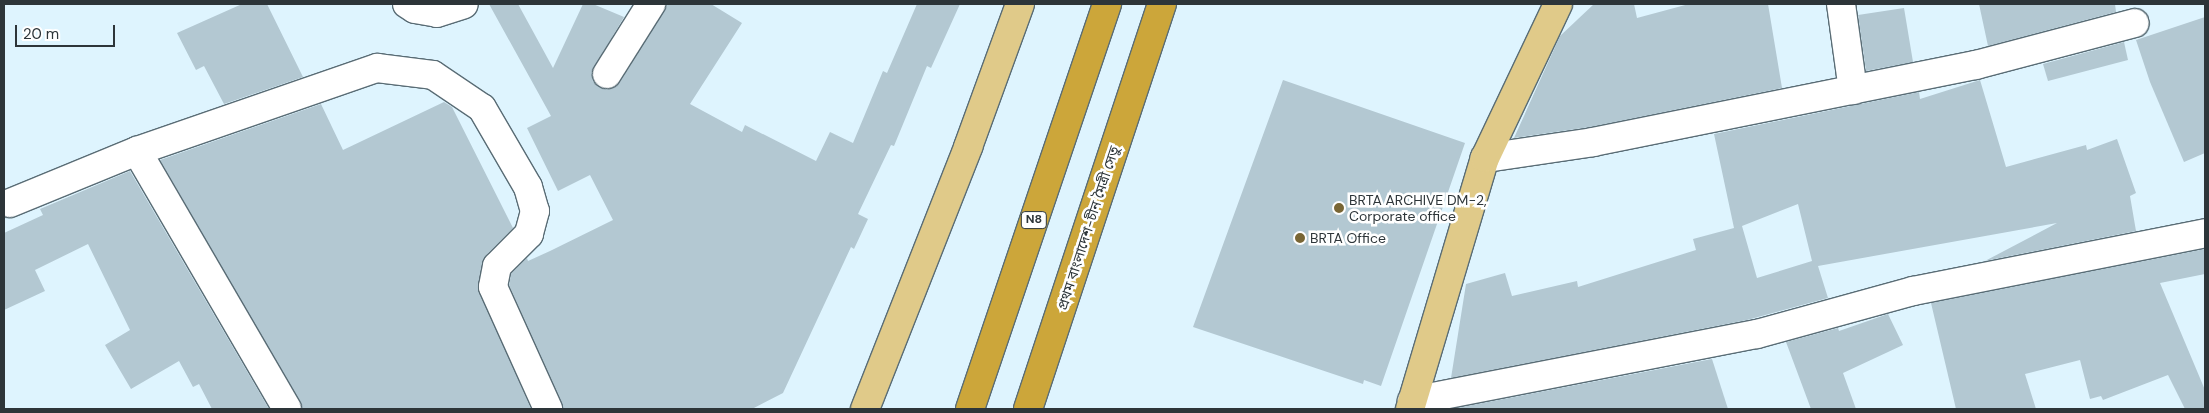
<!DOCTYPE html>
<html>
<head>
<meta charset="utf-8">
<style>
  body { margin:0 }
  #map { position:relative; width:2209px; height:413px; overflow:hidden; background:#def4fe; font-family:"DM Sans","Noto Sans Bengali",sans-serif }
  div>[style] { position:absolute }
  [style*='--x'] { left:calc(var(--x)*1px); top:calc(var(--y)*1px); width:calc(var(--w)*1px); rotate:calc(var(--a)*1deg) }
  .building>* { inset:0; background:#b3c8d2 }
  .roads { filter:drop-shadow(1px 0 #596c75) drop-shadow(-1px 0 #596c75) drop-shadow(0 1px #596c75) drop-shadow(0 -1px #596c75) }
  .minor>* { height:28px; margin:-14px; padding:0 14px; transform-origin:14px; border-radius:14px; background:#fff }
  .major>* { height:28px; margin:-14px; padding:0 14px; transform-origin:14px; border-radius:14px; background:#e0ca89 }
  .highway>* { height:28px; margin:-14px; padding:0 14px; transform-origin:14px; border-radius:14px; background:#cca63a }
  .dots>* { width:14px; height:14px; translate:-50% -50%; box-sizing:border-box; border:2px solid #fff; border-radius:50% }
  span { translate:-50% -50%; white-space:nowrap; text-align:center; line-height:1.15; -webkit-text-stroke:5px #fff; paint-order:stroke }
  .shield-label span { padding:1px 4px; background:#fff; border:1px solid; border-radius:4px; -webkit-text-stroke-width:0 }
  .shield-label { font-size:12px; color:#2d3539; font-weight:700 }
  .poi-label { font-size:14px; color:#2d3539 }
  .left { translate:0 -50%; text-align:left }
  .street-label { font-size:14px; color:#2d3539 }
  .frame { position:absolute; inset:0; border:5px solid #2d3539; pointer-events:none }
  .scale { position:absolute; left:15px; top:25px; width:100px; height:22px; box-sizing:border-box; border:2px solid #2d3539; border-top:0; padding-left:6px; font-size:15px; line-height:18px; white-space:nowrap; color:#2d3539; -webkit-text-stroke:4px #fff; paint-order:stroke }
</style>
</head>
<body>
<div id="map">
  <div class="building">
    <div style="clip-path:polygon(242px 4px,267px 4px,303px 77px,224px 104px,204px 66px,196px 70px,177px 33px)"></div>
    <div style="clip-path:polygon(489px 4px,518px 4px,553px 68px,583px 4px,593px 4px,624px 17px,591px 73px,593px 82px,607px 90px,620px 82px,668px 4px,711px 4px,742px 23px,690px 104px,742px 132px,745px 125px,816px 161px,830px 132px,853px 143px,883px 71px,887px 73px,917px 4px,960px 4px,931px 68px,927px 66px,894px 146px,891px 145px,858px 214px,868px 219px,854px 249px,851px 247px,783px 393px,752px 409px,563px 409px,509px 285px,511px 274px,527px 258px,528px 261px,550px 251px,613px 220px,590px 175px,558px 191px,527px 128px,551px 116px)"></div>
    <div style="clip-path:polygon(1594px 4px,1634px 4px,1637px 18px,1689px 4px,1768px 4px,1782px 88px,1590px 127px,1514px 138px,1560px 36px)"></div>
    <div style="clip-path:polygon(1979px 4px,2115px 4px,2116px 12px,1988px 46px)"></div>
    <div style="clip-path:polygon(1904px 8px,1913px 62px,1866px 71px,1858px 15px)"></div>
    <div style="clip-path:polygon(2205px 17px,2205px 153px,2184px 162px,2150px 82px,2136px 40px)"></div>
    <div style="clip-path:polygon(2124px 42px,2128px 60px,2048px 81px,2043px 64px)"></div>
    <div style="clip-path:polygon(1283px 80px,1465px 143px,1381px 386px,1364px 380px,1363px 384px,1193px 327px)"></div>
    <div style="clip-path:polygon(evenodd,1980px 80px,2006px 167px,2086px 145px,2087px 150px,2117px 139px,2136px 193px,2130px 196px,2136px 231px,1985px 261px,2057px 223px,1818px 266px,1828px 298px,1747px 320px,1451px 378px,1466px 284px,1505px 273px,1512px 296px,1577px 281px,1578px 287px,1696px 250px,1693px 239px,1734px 228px,1714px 134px,1919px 92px,1920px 99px,1980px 80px,1798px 204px,1812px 261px,1757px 278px,1742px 226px,1798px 204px)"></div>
    <div style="clip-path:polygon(444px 102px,452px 107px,513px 228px,486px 255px,478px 285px,531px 409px,303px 409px,160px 160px,321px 104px,343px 150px)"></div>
    <div style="clip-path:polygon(130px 171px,269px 409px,212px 409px,199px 384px,193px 387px,179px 361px,131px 389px,105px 345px,130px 330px,88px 244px,35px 270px,45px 291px,4px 310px,4px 233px,43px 215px,40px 209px)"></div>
    <div style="clip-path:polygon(2205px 249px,2205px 274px,2160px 283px,2205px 390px,2205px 409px,2185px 409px,2168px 375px,2103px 400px,2101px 396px,2090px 399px,2080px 360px,2025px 374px,2036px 409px,1956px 409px,1931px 303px)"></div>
    <div style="clip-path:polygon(1888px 314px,1903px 345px,1843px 373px,1856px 409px,1811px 409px,1786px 342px,1838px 328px,1839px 331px)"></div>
    <div style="clip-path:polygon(1712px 359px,1728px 409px,1451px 409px)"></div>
  </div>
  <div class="roads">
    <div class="minor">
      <div style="--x:407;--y:4;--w:9;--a:32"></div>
      <div style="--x:415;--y:9;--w:22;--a:10"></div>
      <div style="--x:437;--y:13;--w:28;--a:-18"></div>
      <div style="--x:1841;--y:4;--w:87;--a:82.1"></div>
      <div style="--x:607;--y:74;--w:83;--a:-57.8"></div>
      <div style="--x:137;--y:151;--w:298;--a:59.8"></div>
      <div style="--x:1485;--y:158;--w:109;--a:-8.4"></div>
      <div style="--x:1593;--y:142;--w:391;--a:-11.4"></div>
      <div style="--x:1976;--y:65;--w:164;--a:-14.8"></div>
      <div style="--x:10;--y:203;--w:137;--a:-22.3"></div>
      <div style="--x:137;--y:151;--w:254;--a:-19.1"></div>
      <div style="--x:377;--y:68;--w:56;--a:7.1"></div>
      <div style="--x:433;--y:75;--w:59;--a:34"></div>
      <div style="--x:482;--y:108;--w:91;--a:59.8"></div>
      <div style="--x:528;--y:187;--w:25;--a:74"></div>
      <div style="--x:535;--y:211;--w:24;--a:105"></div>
      <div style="--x:529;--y:234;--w:45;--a:135"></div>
      <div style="--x:497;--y:266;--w:21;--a:101"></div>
      <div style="--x:493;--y:287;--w:134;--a:65.7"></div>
      <div style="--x:1412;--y:401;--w:351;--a:-11"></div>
      <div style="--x:1757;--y:334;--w:162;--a:-15.4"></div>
      <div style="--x:1913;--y:291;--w:298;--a:-11.2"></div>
    </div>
    <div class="major">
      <div style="--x:865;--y:409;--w:282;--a:-68.5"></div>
      <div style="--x:968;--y:147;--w:152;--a:-70"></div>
      <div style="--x:1410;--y:409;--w:262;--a:-73.4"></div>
      <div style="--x:1485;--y:158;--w:170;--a:-64.6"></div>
    </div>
    <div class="highway">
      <div style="--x:970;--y:409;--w:428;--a:-71.3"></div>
      <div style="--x:1028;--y:409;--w:427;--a:-71.7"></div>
    </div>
  </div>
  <div class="dots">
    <div style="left:1339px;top:208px;background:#796635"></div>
    <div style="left:1300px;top:238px;background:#796635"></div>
  </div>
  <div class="shield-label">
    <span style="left:1034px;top:220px">N8</span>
  </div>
  <div class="poi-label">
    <span class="left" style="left:1349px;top:208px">BRTA ARCHIVE DM-2,<br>Corporate office</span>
    <span class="left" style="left:1310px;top:238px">BRTA Office</span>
  </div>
  <div class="street-label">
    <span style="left:1088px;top:228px;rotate:-72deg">প্রথম বাংলাদেশ-চীন মৈত্রী সেতু</span>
  </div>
  <div class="frame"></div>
  <div class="scale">20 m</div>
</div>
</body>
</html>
